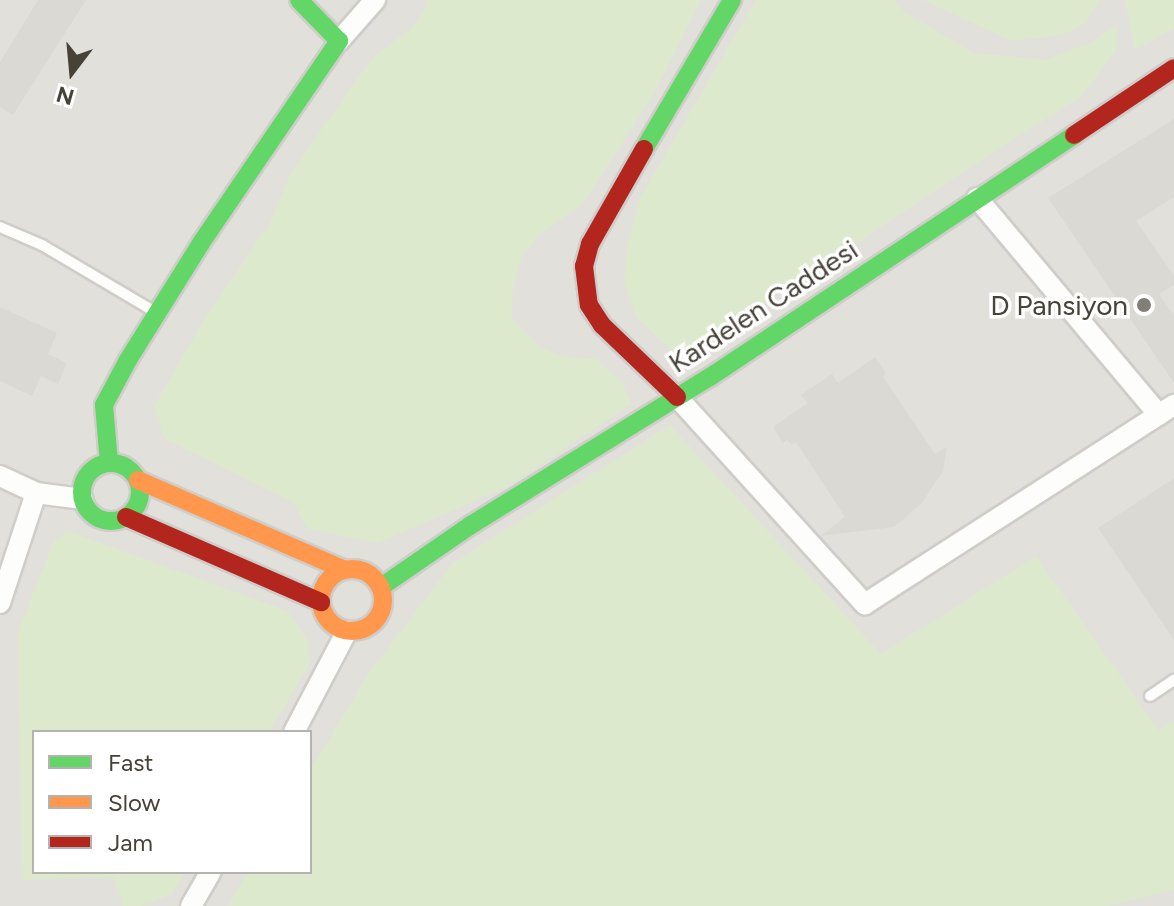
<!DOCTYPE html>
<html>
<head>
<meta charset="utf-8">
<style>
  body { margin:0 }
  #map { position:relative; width:1174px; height:906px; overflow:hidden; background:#f1f0eb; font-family:Figtree,sans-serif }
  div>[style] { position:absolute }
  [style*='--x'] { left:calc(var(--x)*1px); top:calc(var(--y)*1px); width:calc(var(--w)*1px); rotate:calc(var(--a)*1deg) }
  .industrial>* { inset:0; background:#e2e0db }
  .green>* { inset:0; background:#dde9cd }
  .building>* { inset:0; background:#dad9d4 }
  .roads { filter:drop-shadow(2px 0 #cfcdc9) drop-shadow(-2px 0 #cfcdc9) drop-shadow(0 2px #cfcdc9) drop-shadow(0 -2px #cfcdc9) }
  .lane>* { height:10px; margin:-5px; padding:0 5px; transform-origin:5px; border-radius:5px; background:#fdfdfc }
  .street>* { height:20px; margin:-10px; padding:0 10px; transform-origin:10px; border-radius:10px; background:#fdfdfc }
  .fast>* { height:18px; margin:-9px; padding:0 9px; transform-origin:9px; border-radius:9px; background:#63d668 }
  .fast>.ring { margin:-9px; padding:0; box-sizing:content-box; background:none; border:18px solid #63d668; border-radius:50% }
  .slow>* { height:18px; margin:-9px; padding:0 9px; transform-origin:9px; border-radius:9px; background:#ff974d }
  .slow>.ring { margin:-9px; padding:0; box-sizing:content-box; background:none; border:18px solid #ff974d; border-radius:50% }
  .jam>* { height:18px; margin:-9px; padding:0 9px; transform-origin:9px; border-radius:9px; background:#b3261e }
  .dots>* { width:22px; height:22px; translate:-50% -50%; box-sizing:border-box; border:4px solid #fff; border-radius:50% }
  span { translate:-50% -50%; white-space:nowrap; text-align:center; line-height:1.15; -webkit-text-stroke:7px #fff; paint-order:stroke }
  .poi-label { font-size:28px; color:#464238 }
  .right { translate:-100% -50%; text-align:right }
  .street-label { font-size:28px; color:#464238 }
  .legend { position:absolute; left:32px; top:730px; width:280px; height:144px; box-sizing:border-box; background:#fff; border:2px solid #b5b3af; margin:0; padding:10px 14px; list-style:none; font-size:24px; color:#464238 }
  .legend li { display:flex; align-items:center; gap:16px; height:40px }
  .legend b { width:40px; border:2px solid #b5b3af }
  .north { position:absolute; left:32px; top:32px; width:80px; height:80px; -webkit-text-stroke:6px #fff; paint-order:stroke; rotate:196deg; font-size:22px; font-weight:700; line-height:32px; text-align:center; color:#464238 }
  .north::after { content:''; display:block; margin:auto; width:28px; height:36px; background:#464238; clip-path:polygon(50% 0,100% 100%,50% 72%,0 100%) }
</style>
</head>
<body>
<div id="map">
  <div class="industrial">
    <div style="clip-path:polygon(evenodd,0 0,1174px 0,1174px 906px,0 906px,0 0,34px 732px,310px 732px,310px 872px,34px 872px,34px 732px)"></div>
  </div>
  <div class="green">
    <div style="clip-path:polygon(427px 0,701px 0,652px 97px,583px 203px,539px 235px,522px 256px,513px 289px,511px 316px,540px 347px,564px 357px,597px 359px,622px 383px,631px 404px,507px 487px,378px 543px,308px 529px,293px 502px,165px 439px,154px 406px,210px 310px,269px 225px,292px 171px,374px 56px,411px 29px,427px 7px)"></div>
    <div style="clip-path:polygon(756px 0,895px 0,904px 12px,974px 53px,1045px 60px,1092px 42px,1117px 24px,1116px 50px,1082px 95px,680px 358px,636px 317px,624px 282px,628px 243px,640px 198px)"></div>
    <div style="clip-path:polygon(923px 0,1100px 0,1086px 23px,1062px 35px,1012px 41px)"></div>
    <div style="clip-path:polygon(1125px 0,1174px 0,1174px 28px,1135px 50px)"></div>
    <div style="clip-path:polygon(670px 425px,881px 654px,1036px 556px,1159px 731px,1174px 721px,1174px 890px,1107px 906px,228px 906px,248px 872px,310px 872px,310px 771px,369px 673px,453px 563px)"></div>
    <div style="clip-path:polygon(68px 531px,287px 611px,308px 641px,309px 665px,269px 732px,34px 732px,34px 872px,185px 872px,172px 894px,142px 906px,123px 906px,113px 877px,22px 880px,18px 632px,54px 541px)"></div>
  </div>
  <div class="building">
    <div style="clip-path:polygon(38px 0,86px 0,13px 115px,0 107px,0 62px)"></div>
    <div style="clip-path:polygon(1174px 119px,1174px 197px,1136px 221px,1174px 276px,1174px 285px,1159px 294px,1174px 316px,1174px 383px,1048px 198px)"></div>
    <div style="clip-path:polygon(0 307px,57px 333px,48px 354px,67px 363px,58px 384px,41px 376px,32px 396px,0 381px)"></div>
    <div style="clip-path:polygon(875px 357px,886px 373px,883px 377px,935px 454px,947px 447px,943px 471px,921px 504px,894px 527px,820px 536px,845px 517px,796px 442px,792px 445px,787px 440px,783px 443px,773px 427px,808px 403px,801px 395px,832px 374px,838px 383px)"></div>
    <div style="clip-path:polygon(1174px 478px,1174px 640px,1098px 528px)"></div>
  </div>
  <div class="roads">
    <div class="lane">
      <div style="--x:0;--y:227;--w:46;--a:23.2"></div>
      <div style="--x:42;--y:245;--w:134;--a:30.6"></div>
      <div style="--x:1150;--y:696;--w:29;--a:-34"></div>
    </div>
    <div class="street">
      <div style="--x:339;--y:41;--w:55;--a:-48.7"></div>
      <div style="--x:977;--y:198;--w:283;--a:50"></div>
      <div style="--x:677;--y:397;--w:280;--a:47.8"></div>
      <div style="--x:865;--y:604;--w:368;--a:-32.8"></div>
      <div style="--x:0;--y:476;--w:40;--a:25"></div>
      <div style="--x:36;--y:493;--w:47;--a:7.3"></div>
      <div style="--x:0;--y:603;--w:116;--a:-71.9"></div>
      <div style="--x:294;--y:732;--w:114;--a:-62.3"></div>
      <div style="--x:191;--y:906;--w:39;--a:-60"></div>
    </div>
    <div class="fast">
      <div style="--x:644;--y:149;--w:173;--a:-59.4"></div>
      <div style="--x:109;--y:463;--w:58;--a:-94.9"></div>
      <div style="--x:104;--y:405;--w:51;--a:-61.9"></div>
      <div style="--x:128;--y:360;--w:138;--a:-58"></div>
      <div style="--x:201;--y:243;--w:245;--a:-55.7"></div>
      <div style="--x:339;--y:41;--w:57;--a:-134.3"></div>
      <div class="ring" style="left:82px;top:463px;width:40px;height:40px"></div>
      <div style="--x:381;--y:587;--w:109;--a:-34.6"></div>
      <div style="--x:471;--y:525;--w:281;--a:-31.8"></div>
      <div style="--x:710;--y:377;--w:437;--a:-33.6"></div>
    </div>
    <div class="slow">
      <div style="--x:138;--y:480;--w:223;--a:23.5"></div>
      <div class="ring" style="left:321px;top:569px;width:44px;height:44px"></div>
    </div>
    <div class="jam">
      <div style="--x:1074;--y:135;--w:120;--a:-33.8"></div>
      <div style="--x:644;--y:149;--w:109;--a:119.6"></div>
      <div style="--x:590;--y:244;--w:23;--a:105"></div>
      <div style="--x:584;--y:266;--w:39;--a:83"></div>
      <div style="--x:589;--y:305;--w:24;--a:57"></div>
      <div style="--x:602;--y:325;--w:104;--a:43.8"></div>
      <div style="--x:126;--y:517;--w:213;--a:23.6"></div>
    </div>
  </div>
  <div class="dots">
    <div style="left:1144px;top:305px;background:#827f77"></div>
  </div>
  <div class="poi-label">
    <span class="right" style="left:1128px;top:305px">D Pansiyon</span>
  </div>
  <div class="street-label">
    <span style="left:763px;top:306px;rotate:-33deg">Kardelen Caddesi</span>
  </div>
  <ul class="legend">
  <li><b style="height:10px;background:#63d668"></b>Fast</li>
  <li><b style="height:10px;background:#ff974d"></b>Slow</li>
  <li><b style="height:10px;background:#b3261e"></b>Jam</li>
  </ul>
  <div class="north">N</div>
</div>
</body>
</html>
